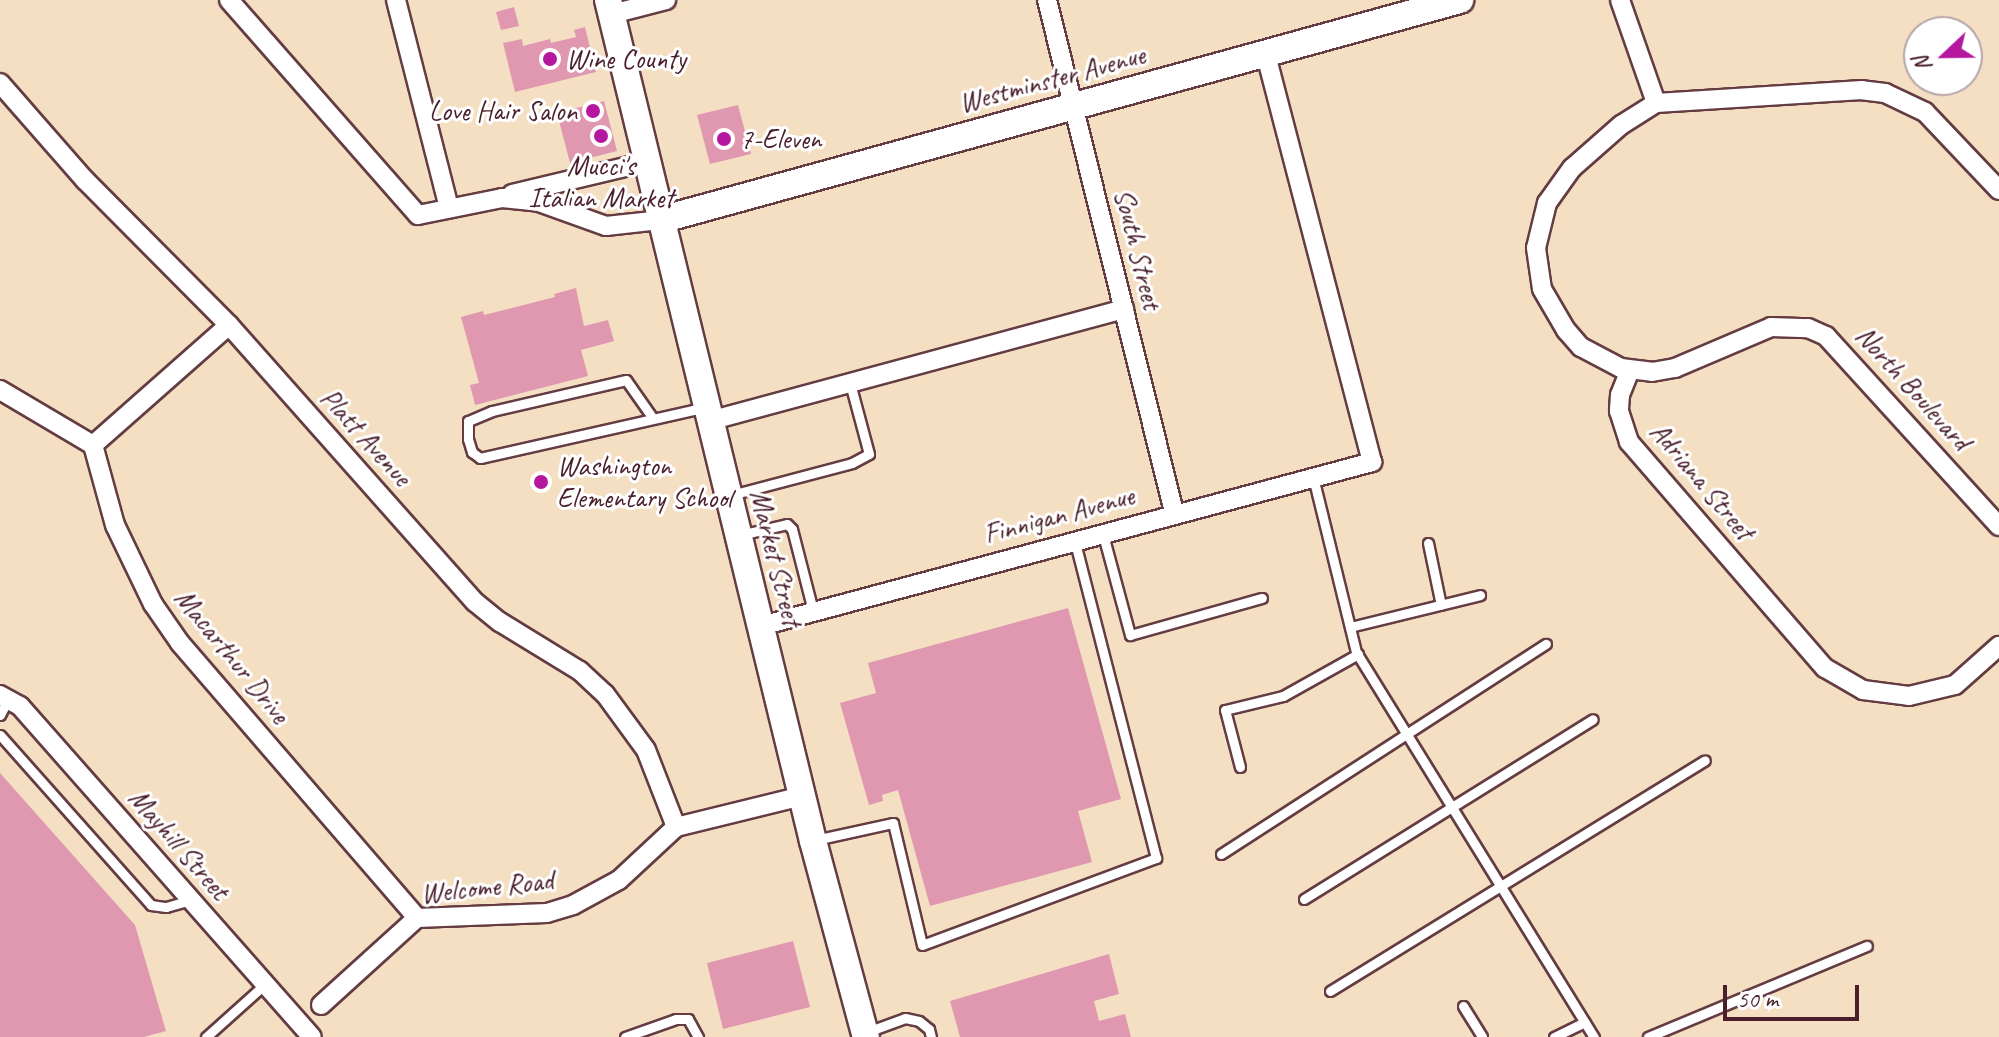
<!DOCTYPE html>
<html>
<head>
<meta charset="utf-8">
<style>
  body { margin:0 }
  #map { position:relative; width:1999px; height:1037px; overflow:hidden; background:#f4dfc3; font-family:Caveat,sans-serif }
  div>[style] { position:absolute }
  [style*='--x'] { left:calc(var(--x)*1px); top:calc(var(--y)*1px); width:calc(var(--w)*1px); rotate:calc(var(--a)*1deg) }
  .building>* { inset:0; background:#e098b1 }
  .roads { filter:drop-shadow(2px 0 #643c42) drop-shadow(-2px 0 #643c42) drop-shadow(0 2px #643c42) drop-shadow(0 -2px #643c42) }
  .lane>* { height:9px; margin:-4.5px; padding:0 4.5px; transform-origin:4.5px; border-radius:4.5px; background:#fff }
  .street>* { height:18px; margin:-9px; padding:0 9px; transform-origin:9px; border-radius:9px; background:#fff }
  .secondary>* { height:26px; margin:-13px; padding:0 13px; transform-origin:13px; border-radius:13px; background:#fff }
  .dots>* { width:22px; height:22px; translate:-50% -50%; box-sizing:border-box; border:4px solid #fff; border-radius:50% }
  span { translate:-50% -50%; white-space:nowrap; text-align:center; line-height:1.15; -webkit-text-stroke:6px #fff; paint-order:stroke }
  .poi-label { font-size:28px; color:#4a1f2b }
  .left { translate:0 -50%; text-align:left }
  .right { translate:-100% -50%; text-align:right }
  .street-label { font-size:28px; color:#4a1f2b }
  .north { position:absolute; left:1903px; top:16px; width:80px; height:80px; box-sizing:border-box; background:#fff; border:2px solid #b7a5aa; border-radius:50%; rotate:248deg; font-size:22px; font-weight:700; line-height:32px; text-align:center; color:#4a1f2b }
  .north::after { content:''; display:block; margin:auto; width:28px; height:36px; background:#b5179e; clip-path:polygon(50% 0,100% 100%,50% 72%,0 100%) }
  .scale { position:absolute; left:1723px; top:985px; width:136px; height:36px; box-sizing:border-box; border:4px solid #4a1f2b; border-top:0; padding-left:10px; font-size:24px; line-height:28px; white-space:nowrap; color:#4a1f2b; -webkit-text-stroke:6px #fff; paint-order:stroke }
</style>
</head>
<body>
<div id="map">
  <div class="building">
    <div style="clip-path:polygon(514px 7px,519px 26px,501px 30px,496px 12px)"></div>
    <div style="clip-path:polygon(585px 27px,596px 72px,515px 92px,503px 43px,522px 39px,523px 46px,550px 39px,551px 43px,576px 37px,574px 30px)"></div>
    <div style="clip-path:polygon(604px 101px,617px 151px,570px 163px,557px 113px)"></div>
    <div style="clip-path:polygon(738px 105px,751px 154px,710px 164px,697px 115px)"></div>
    <div style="clip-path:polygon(576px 288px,584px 326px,608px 320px,614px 341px,581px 350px,588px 376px,475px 405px,470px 385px,479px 383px,461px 317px,483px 311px,484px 315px,555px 297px,554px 294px)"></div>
    <div style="clip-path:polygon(1068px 608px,1121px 799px,1078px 811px,1092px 862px,930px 906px,898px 790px,882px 795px,883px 801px,869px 805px,840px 703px,876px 693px,868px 663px)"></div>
    <div style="clip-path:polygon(0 773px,135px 925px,166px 1031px,144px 1037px,0 1037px)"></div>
    <div style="clip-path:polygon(793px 941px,810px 1007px,723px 1029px,707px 963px)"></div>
    <div style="clip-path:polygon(1109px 954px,1119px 994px,1094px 1001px,1099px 1021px,1125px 1014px,1131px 1037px,960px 1037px,950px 1001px)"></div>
  </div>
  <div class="roads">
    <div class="lane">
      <div style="--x:652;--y:417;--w:45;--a:-125.1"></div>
      <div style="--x:626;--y:380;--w:138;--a:167"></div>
      <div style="--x:492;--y:411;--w:26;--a:157"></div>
      <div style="--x:468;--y:421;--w:18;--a:90"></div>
      <div style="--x:468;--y:439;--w:14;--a:73"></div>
      <div style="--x:472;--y:452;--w:10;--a:37"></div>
      <div style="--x:480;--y:458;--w:232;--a:-12.7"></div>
      <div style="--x:1313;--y:477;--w:180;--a:76.2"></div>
      <div style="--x:1356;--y:652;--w:453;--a:58.3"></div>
      <div style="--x:731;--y:495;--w:125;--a:-14.8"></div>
      <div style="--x:852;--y:463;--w:19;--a:-28"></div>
      <div style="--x:869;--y:454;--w:73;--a:-105"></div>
      <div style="--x:1102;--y:531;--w:108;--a:74.9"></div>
      <div style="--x:1130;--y:635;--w:137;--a:-15.7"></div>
      <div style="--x:740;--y:535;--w:48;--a:-13.2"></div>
      <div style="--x:787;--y:524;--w:7;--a:45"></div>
      <div style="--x:792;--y:529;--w:85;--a:75.6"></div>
      <div style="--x:1428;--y:543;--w:63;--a:78.2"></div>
      <div style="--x:1350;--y:627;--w:134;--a:-13.8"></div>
      <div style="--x:0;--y:715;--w:18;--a:-63"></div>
      <div style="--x:0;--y:735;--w:227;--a:48.4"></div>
      <div style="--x:151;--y:905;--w:15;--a:8"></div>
      <div style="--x:166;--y:907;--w:26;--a:-16"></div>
      <div style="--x:1240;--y:767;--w:59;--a:-104.7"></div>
      <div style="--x:1225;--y:710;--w:60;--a:-13.6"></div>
      <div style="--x:1283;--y:696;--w:86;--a:-29.2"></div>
      <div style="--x:815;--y:840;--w:80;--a:-12.3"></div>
      <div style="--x:893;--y:823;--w:125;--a:76.6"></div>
      <div style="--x:922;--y:945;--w:250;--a:-20.4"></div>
      <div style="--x:1156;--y:858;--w:326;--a:-104.4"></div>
      <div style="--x:1221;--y:854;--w:387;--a:-32.9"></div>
      <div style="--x:1304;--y:899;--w:340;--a:-31.9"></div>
      <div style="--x:1330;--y:991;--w:440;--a:-31.6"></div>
      <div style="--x:1463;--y:1006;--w:36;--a:58"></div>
      <div style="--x:867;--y:1032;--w:40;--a:-20.2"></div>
      <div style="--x:905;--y:1018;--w:14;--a:12"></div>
      <div style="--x:919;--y:1021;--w:13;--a:39"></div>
      <div style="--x:929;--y:1029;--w:8;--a:76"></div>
      <div style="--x:206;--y:1037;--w:79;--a:-41.9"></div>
      <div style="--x:625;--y:1037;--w:54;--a:-19.4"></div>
      <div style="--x:676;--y:1019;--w:12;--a:0"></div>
      <div style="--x:688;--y:1019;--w:21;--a:61"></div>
      <div style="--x:1554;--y:1037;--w:34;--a:-26"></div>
      <div style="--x:1648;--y:1037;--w:237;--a:-22.6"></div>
    </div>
    <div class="street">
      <div style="--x:229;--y:0;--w:286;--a:48.7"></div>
      <div style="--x:418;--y:215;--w:86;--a:-11.4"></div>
      <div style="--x:502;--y:198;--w:37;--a:6"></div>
      <div style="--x:539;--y:202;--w:71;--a:19.7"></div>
      <div style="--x:606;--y:226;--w:54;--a:-6.3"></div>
      <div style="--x:396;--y:0;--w:215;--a:75.7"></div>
      <div style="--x:1047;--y:0;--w:528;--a:76.07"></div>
      <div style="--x:1620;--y:0;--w:109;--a:70.7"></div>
      <div style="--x:612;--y:14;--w:56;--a:-14.5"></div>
      <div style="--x:0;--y:83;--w:129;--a:48.8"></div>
      <div style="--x:85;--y:180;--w:204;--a:45.2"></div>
      <div style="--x:229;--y:325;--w:370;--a:48.4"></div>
      <div style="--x:475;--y:602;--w:32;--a:39"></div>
      <div style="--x:500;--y:622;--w:94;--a:31.5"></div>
      <div style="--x:580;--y:671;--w:34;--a:43"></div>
      <div style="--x:605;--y:694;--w:69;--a:53.8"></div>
      <div style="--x:646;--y:750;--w:83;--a:68.7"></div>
      <div style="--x:1999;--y:190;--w:108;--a:-133.5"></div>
      <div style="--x:1925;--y:112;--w:44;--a:-154.6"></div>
      <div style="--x:1885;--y:93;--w:23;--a:-173"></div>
      <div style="--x:1862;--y:90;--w:206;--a:176.4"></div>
      <div style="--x:1656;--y:103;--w:41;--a:147.8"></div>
      <div style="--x:1621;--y:125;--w:65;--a:138.7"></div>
      <div style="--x:1572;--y:168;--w:43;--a:125.5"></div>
      <div style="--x:1547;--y:203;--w:46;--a:103.7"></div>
      <div style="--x:1536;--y:248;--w:41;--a:81.7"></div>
      <div style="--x:1542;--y:289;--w:48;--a:59.7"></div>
      <div style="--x:1566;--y:330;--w:23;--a:49"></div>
      <div style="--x:1581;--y:347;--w:45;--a:27.7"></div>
      <div style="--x:1621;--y:368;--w:31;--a:7"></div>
      <div style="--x:1652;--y:372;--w:23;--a:-10"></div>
      <div style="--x:1675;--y:368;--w:104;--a:-23.1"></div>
      <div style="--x:1771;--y:327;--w:37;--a:2"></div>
      <div style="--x:1808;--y:328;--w:20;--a:24"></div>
      <div style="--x:1826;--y:336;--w:257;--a:47.7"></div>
      <div style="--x:512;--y:194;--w:138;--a:-13.4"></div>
      <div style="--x:1630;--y:370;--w:27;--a:112"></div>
      <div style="--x:1620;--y:395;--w:16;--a:94"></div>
      <div style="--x:1619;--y:411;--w:33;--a:72"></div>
      <div style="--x:1629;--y:442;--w:299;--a:49.1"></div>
      <div style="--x:1825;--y:668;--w:44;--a:30.1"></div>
      <div style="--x:1863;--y:690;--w:46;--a:7.4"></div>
      <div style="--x:1909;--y:696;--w:47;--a:-13.4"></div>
      <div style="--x:1955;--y:685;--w:59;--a:-41.6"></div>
      <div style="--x:0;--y:390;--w:108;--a:30.6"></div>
      <div style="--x:93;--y:445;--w:83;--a:74.6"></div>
      <div style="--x:115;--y:525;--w:88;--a:64.3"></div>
      <div style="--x:153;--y:604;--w:47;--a:55.3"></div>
      <div style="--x:180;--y:643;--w:363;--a:49.2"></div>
      <div style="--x:709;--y:421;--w:430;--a:-15.1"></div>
      <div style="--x:93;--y:445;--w:181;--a:-41.4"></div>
      <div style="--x:761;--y:626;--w:633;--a:-15.02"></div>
      <div style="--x:1372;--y:462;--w:421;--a:-104.6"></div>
      <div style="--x:0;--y:695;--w:23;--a:29"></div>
      <div style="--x:20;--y:706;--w:441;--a:48.6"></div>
      <div style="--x:321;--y:1005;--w:130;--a:-42.2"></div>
      <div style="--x:417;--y:918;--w:130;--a:-2.2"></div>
      <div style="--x:547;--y:913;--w:27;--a:-17"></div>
      <div style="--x:573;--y:905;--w:52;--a:-28.5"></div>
      <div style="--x:619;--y:880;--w:78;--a:-42.9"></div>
      <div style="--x:676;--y:827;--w:130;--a:-13.8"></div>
    </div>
    <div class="secondary">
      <div style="--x:608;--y:0;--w:866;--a:76.3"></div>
      <div style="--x:813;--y:841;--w:203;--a:74.9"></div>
      <div style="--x:660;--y:220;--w:830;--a:-15.38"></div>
    </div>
  </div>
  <div class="dots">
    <div style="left:550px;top:59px;background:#b5179e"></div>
    <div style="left:593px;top:111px;background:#b5179e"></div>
    <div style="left:601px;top:136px;background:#b5179e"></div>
    <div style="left:724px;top:139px;background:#b5179e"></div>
    <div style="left:541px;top:482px;background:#b5179e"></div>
  </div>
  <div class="poi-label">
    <span class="left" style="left:566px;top:59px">Wine County</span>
    <span class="right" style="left:577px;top:111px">Love Hair Salon</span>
    <span class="left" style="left:740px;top:139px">7-Eleven</span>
    <span style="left:601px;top:182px">Mucci's<br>Italian Market</span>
    <span class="left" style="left:557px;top:482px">Washington<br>Elementary School</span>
  </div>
  <div class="street-label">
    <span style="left:1052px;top:79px;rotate:-15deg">Westminster Avenue</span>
    <span style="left:1138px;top:249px;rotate:76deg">South Street</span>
    <span style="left:1913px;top:388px;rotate:48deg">North Boulevard</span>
    <span style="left:366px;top:437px;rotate:48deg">Platt Avenue</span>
    <span style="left:1702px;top:481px;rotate:50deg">Adriana Street</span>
    <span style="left:1059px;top:515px;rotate:-15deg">Finnigan Avenue</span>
    <span style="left:776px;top:558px;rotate:76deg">Market Street</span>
    <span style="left:232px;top:656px;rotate:51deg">Macarthur Drive</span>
    <span style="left:179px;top:844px;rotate:49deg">Mayhill Street</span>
    <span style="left:487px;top:887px;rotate:-6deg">Welcome Road</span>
  </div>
  <div class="north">N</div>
  <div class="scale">50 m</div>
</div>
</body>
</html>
